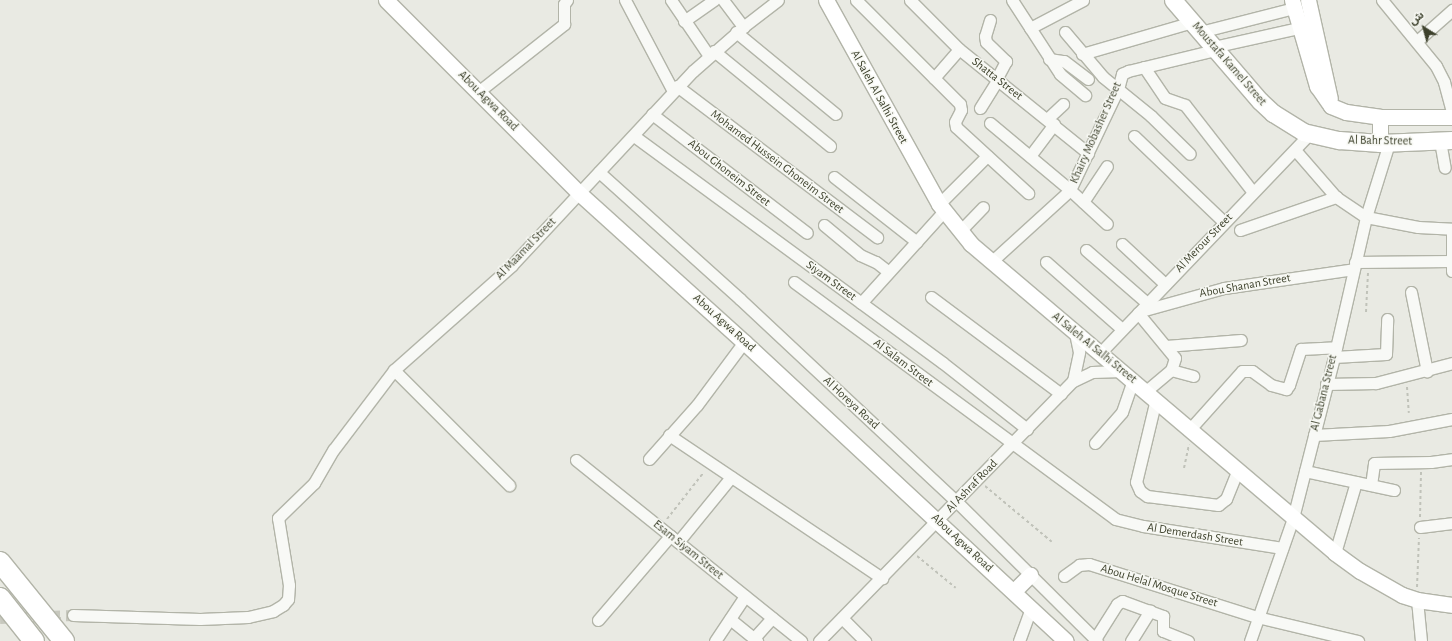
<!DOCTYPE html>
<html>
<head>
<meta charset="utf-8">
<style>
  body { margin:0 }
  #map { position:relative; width:1452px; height:641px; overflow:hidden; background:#e9eae3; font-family:"Alegreya Sans","Noto Sans Arabic",sans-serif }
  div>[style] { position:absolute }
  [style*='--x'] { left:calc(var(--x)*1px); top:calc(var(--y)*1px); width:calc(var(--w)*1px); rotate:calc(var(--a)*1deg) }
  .street-tunnel>* { height:11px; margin-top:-5.5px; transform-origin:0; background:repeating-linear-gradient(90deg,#c7c8be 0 11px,transparent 0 16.5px) }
  .path>* { height:2px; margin-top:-1px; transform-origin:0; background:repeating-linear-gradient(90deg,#c0c2b9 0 3px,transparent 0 6px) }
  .roads { filter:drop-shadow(1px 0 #b2b4a8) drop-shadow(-1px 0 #b2b4a8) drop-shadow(0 1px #b2b4a8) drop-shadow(0 -1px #b2b4a8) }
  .street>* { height:11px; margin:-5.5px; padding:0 5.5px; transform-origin:5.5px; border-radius:5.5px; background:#f8f9f6 }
  .secondary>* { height:15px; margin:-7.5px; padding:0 7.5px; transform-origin:7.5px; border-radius:7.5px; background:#fff }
  .primary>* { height:17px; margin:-8.5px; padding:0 8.5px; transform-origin:8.5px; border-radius:8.5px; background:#fff }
  .highway>* { height:20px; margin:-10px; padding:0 10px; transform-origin:10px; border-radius:10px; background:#fff }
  span { translate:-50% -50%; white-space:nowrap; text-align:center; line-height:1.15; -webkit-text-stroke:3px #f7f8f3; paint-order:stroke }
  .street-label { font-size:12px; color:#3d412c }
  .north { position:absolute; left:1404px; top:8px; width:40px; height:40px; -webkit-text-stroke:3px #f7f8f3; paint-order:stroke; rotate:323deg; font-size:11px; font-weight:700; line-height:16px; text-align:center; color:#3d412c }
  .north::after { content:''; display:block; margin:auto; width:14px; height:18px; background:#3d412c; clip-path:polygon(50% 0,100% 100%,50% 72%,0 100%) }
</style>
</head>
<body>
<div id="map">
  <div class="street-tunnel">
    <div style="--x:0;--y:618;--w:73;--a:-2.4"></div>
  </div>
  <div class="path">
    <div style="--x:1366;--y:312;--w:40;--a:-87.1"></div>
    <div style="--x:1407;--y:387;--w:26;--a:86"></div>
    <div style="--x:1184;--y:468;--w:24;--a:-78"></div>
    <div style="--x:985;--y:486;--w:87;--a:39.9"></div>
    <div style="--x:1420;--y:517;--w:45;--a:-88.7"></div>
    <div style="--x:667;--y:519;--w:60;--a:-51.8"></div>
    <div style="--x:917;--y:556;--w:50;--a:39.4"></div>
    <div style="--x:1417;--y:587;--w:49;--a:-87.7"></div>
  </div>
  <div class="roads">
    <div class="street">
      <div style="--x:625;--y:0;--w:103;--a:62.2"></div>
      <div style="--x:671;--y:0;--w:68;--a:55.8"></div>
      <div style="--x:723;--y:0;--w:34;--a:53"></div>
      <div style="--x:856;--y:0;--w:147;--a:45"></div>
      <div style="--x:960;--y:104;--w:6;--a:81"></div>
      <div style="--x:961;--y:110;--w:13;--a:117"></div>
      <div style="--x:955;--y:122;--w:5;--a:79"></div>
      <div style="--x:956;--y:127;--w:98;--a:42.5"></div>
      <div style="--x:910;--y:0;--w:69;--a:45"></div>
      <div style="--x:959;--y:49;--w:166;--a:38.9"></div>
      <div style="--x:1012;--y:0;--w:88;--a:57"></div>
      <div style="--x:1060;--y:74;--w:33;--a:40"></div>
      <div style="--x:1382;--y:0;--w:85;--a:50.7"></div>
      <div style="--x:1436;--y:66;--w:18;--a:63"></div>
      <div style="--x:1444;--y:82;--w:31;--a:75"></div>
      <div style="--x:990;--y:20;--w:17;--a:107"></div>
      <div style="--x:985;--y:36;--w:6;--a:81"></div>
      <div style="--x:986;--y:42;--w:28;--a:44"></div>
      <div style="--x:1006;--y:61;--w:19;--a:118"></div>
      <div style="--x:684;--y:21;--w:37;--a:-35"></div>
      <div style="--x:1030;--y:28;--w:60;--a:-27.8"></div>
      <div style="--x:736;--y:32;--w:129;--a:39.4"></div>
      <div style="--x:1065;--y:32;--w:59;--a:49.8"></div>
      <div style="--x:1103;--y:77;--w:62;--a:39.1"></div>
      <div style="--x:1151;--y:116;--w:54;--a:44.3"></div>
      <div style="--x:1200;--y:32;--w:97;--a:-14.3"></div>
      <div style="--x:1417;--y:41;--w:47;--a:-41.5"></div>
      <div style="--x:1213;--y:47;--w:87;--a:-12.6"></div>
      <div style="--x:714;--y:51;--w:150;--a:39.3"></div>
      <div style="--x:1082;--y:54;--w:115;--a:-16.2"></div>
      <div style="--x:1049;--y:59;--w:15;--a:8"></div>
      <div style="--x:1064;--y:61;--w:30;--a:37"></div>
      <div style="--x:1144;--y:67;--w:37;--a:56"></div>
      <div style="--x:1165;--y:98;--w:21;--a:19"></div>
      <div style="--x:1185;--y:105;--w:110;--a:52"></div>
      <div style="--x:934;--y:78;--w:38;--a:-49"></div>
      <div style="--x:677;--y:86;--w:251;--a:37.1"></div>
      <div style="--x:478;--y:92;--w:110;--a:-38.3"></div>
      <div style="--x:564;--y:24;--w:20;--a:-90"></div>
      <div style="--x:564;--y:4;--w:5;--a:-53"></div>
      <div style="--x:980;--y:108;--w:34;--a:-58"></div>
      <div style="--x:652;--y:114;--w:195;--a:37.5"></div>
      <div style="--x:1047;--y:119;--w:22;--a:-43"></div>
      <div style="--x:990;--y:123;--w:104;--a:39.9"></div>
      <div style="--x:1070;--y:190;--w:50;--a:42.6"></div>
      <div style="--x:634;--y:136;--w:383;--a:36.3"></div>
      <div style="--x:943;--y:363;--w:107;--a:38.2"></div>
      <div style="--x:1134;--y:136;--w:124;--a:43.7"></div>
      <div style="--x:1440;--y:141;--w:27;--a:80"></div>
      <div style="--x:1296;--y:151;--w:61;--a:49"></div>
      <div style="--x:1336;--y:197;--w:36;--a:34"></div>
      <div style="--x:1366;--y:217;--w:53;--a:10.9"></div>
      <div style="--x:1418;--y:227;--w:34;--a:3"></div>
      <div style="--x:1030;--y:156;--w:40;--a:-53"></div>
      <div style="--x:599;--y:172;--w:190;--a:42"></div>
      <div style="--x:740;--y:299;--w:297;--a:43.1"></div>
      <div style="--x:957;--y:502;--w:197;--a:44.8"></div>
      <div style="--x:834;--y:177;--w:105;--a:38.1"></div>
      <div style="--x:1083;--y:202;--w:43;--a:-56.3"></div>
      <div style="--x:939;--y:204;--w:68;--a:-45"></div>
      <div style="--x:824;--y:225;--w:47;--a:39.8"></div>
      <div style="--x:860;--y:255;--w:17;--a:24"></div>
      <div style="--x:876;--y:262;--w:16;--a:38"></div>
      <div style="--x:1452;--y:229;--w:42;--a:90"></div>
      <div style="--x:1240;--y:230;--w:102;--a:-19"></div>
      <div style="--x:960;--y:231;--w:33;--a:-46"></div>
      <div style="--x:1122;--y:244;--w:59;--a:42.9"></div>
      <div style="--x:1086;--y:250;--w:81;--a:41"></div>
      <div style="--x:991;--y:262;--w:107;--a:-42.3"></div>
      <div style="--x:1070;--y:190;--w:112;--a:-64.6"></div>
      <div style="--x:1118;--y:89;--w:16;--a:-75"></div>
      <div style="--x:1122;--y:74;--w:7;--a:-27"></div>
      <div style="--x:1128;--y:71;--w:89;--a:-13.6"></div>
      <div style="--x:1046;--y:262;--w:101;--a:41.4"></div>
      <div style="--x:1355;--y:262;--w:96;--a:-0.6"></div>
      <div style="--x:794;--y:282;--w:399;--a:36.4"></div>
      <div style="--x:1115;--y:519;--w:29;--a:14"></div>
      <div style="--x:1143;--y:526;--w:141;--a:9"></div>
      <div style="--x:1411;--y:292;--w:81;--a:78.6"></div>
      <div style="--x:931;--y:297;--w:162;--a:36.7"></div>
      <div style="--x:861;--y:303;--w:124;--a:-47.9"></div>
      <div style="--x:1141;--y:311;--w:86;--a:-15.5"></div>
      <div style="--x:1224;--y:288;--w:131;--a:-8.3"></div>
      <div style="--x:1138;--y:313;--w:58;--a:50.6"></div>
      <div style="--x:1175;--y:358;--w:13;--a:108"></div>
      <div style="--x:1171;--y:370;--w:33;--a:140"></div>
      <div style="--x:1166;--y:346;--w:75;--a:-4.6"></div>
      <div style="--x:1100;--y:353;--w:303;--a:-46.3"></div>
      <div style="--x:1334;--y:357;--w:52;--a:-3.3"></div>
      <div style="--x:1386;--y:354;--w:35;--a:-88"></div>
      <div style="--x:394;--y:370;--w:163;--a:45"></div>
      <div style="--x:1171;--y:370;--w:23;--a:15"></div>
      <div style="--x:1073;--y:381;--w:30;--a:-78"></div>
      <div style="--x:1079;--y:352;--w:19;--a:-102"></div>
      <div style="--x:1326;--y:384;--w:50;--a:-1.1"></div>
      <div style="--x:1376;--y:383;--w:79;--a:-14.7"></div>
      <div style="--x:1156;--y:399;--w:85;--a:103.5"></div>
      <div style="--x:1136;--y:482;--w:10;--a:66"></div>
      <div style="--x:1140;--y:491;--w:9;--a:36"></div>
      <div style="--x:1147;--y:496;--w:72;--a:7.2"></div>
      <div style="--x:1218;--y:505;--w:10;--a:-37"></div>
      <div style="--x:1226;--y:499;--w:29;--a:-68"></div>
      <div style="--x:1190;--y:429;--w:78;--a:-48.1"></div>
      <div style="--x:1242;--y:371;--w:10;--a:0"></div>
      <div style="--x:1252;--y:371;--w:24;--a:36"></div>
      <div style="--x:1271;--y:385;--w:16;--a:15"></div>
      <div style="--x:1286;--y:389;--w:5;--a:-53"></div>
      <div style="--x:1289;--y:385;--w:38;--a:-72"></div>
      <div style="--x:1301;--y:349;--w:35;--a:-3"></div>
      <div style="--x:669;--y:435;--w:257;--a:33.9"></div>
      <div style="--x:1314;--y:435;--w:75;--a:-3.1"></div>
      <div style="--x:1389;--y:431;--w:64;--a:-10.8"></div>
      <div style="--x:1095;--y:443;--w:41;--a:-48.9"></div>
      <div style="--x:1122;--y:412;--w:34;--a:-71"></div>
      <div style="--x:649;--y:459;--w:72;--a:-48.4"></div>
      <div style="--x:697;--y:405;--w:79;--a:-53.3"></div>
      <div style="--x:576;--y:460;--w:289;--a:38.8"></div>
      <div style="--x:1305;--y:471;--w:91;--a:12.1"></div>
      <div style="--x:1371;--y:485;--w:22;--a:-82"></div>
      <div style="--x:1374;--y:463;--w:57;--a:-1"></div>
      <div style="--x:1431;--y:462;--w:21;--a:-8"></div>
      <div style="--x:1420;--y:527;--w:32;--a:-7"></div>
      <div style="--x:678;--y:542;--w:84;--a:-50.8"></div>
      <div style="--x:1335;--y:553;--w:74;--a:-73.5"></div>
      <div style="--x:1064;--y:576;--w:19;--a:-36"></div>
      <div style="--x:1079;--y:565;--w:10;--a:-6"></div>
      <div style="--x:1089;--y:564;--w:176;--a:17.5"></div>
      <div style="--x:1257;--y:617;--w:104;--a:13.4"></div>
      <div style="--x:1417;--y:600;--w:41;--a:84.4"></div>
      <div style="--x:73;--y:615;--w:127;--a:1.8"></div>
      <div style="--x:200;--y:619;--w:48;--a:-2.4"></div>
      <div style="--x:248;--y:617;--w:26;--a:-13"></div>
      <div style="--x:273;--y:611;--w:12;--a:-31"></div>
      <div style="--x:283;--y:605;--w:8;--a:-50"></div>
      <div style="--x:288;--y:599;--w:14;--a:-86"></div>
      <div style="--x:289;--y:585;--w:68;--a:-99.3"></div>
      <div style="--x:278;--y:518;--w:50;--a:-44.2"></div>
      <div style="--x:314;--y:483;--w:39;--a:-60"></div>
      <div style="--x:334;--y:449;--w:99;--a:-52.8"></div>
      <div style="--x:394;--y:370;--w:157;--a:-41.6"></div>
      <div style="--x:511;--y:266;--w:267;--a:-47"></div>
      <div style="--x:693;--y:71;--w:67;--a:-41.3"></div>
      <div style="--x:743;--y:27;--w:44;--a:-37.6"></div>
      <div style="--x:842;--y:618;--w:33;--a:45"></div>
      <div style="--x:730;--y:619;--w:35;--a:39"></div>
      <div style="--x:598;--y:620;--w:111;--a:-49.4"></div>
      <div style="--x:754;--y:638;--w:27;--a:-48"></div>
      <div style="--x:1095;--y:639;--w:41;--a:-57.8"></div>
      <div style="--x:1117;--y:604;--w:6;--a:-31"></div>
      <div style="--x:1122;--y:601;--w:44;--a:20.1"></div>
      <div style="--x:1163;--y:616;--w:15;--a:90"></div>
      <div style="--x:1163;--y:631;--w:27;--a:22"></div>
      <div style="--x:715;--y:641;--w:54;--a:-56.3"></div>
      <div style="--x:819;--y:641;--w:363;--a:-45.7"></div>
      <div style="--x:1073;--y:381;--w:21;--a:-25"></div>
      <div style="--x:1092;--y:372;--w:30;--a:-2"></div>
      <div style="--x:1019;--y:641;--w:35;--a:-70"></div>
      <div style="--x:1131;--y:641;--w:36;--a:-58"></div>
      <div style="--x:1250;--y:641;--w:130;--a:-70.7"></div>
      <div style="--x:1293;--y:518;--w:166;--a:-75.7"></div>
      <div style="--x:1334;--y:357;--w:144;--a:-77.1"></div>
      <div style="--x:1366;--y:217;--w:77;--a:-72.7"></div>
    </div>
    <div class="secondary">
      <div style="--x:386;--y:0;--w:273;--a:45"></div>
      <div style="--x:579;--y:193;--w:222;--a:42.1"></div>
      <div style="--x:744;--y:342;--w:439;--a:42.9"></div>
      <div style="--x:826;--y:0;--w:233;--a:61"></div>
      <div style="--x:939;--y:204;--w:51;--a:51.3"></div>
      <div style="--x:971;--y:244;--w:477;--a:40.3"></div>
      <div style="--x:1335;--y:553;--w:31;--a:36"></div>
      <div style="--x:1360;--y:571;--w:48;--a:29.7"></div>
      <div style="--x:1402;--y:595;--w:16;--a:18"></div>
      <div style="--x:1417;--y:600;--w:35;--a:8"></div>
      <div style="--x:1292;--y:0;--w:90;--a:73.8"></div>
      <div style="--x:1317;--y:86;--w:24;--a:55"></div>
      <div style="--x:1331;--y:106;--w:16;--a:22"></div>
      <div style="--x:1346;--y:112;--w:34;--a:8"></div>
      <div style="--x:1380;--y:117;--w:72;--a:0"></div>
      <div style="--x:1308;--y:0;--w:101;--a:77.5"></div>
      <div style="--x:1380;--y:117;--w:26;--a:90"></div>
      <div style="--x:1014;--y:591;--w:23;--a:-45"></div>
    </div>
    <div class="primary">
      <div style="--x:1173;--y:0;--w:133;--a:49.3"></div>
      <div style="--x:1260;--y:101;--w:18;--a:43"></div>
      <div style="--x:1273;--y:113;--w:36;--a:32"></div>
      <div style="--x:1303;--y:132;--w:37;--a:13"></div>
      <div style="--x:1339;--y:140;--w:41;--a:4.2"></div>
      <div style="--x:1380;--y:143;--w:72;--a:-2.4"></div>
    </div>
    <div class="highway">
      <div style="--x:0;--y:562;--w:102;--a:51"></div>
      <div style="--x:0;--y:598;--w:55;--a:51.7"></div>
    </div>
  </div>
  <div class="street-label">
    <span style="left:1229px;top:64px;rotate:49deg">Moustafa Kamel Street</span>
    <span style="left:997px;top:79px;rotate:38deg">Shatta Street</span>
    <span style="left:879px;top:97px;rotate:61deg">Al Saleh Al Salhi Street</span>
    <span style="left:488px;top:101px;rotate:45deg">Abou Agwa Road</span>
    <span style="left:1096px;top:133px;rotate:-66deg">Khairy Mobasher Street</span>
    <span style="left:1380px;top:141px;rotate:1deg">Al Bahr Street</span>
    <span style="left:777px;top:162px;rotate:37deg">Mohamed Hussein Ghoneim Street</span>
    <span style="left:729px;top:173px;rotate:38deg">Abou Ghoneim Street</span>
    <span style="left:1204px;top:243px;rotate:-46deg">Al Merour Street</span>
    <span style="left:526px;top:249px;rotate:-46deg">Al Maamal Street</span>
    <span style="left:831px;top:281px;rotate:36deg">Siyam Street</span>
    <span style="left:1245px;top:286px;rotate:-10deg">Abou Shanan Street</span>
    <span style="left:724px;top:323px;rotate:42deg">Abou Agwa Road</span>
    <span style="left:1094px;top:348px;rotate:39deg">Al Saleh Al Salhi Street</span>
    <span style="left:903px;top:363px;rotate:37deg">Al Salam Street</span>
    <span style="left:1324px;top:393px;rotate:-76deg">Al Gabana Street</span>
    <span style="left:851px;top:403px;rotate:43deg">Al Horeya Road</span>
    <span style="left:972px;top:486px;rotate:-46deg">Al Ashraf Road</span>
    <span style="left:1195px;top:535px;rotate:9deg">Al Demerdash Street</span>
    <span style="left:962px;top:543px;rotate:43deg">Abou Agwa Road</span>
    <span style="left:688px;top:550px;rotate:39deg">Esam Siyam Street</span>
    <span style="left:1159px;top:586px;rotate:17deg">Abou Helal Mosque Street</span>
  </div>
  <div class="north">ش</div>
</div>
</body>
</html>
